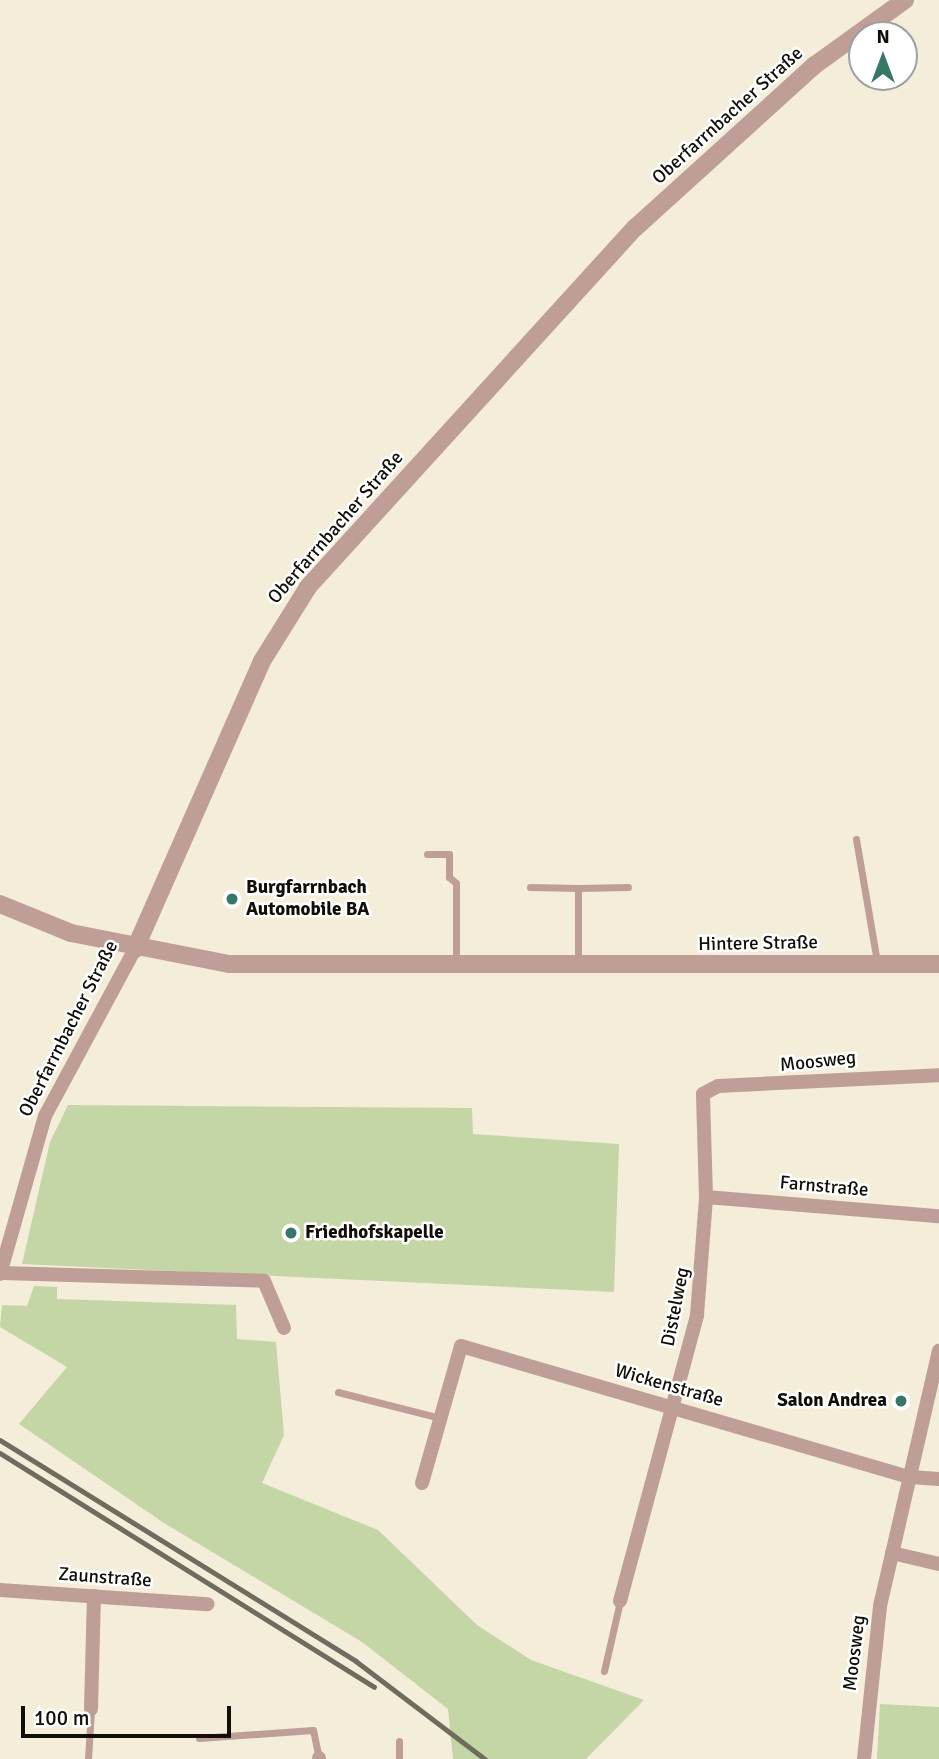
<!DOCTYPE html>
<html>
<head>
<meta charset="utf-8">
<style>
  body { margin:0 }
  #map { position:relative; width:939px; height:1759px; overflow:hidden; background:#f4edd9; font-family:Signika,sans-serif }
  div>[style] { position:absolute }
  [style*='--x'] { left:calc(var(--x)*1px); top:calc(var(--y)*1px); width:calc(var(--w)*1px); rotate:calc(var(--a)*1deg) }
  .green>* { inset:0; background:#c4d6a5 }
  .service>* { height:7px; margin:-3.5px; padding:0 3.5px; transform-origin:3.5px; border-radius:3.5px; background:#be9e96 }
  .minor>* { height:14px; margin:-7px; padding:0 7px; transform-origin:7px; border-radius:7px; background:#be9e96 }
  .tertiary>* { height:18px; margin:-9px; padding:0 9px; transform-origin:9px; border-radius:9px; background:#be9e96 }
  .rail>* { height:4.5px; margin:-2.25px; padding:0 2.25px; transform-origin:2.25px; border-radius:2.25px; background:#6f6b5e }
  .dots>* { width:19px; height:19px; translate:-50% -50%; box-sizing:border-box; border:4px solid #fff; border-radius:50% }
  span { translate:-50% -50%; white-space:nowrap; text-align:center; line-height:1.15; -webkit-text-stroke:5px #fff; paint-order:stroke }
  .street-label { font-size:19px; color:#100e07 }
  .poi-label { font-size:19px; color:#100e07; font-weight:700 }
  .left { translate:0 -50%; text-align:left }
  .right { translate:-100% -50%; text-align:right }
  .north { position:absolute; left:848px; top:21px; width:70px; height:70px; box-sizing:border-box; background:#fff; border:2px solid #9f9f9c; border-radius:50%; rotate:0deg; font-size:19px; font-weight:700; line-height:28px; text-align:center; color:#100e07 }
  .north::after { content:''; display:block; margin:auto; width:24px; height:32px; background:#367767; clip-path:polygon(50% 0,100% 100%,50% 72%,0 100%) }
  .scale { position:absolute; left:21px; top:1706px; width:210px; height:32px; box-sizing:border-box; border:4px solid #100e07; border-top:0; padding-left:9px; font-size:21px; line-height:24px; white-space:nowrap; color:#100e07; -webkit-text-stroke:5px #fff; paint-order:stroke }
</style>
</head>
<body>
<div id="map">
  <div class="green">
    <div style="clip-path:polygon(68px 1105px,472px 1108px,473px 1134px,619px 1144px,614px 1292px,22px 1264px,50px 1142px)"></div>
    <div style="clip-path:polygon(34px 1286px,57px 1287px,57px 1299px,236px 1305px,237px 1339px,276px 1342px,284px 1435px,262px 1483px,378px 1530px,477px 1625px,531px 1660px,644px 1700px,586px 1759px,453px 1759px,448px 1709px,362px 1642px,164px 1523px,19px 1424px,67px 1367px,0 1327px,2px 1305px,27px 1306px)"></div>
    <div style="clip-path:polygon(880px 1704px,939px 1707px,939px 1759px,877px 1759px)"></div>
  </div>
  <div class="service">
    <div style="--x:856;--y:839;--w:125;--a:80.3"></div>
    <div style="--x:427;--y:854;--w:22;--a:0"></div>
    <div style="--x:449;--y:854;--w:23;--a:90"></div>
    <div style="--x:449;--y:877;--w:9;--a:41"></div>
    <div style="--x:456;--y:883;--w:79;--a:90"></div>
    <div style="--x:530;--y:887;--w:48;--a:1.2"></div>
    <div style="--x:578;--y:888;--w:74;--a:90"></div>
    <div style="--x:578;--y:888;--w:50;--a:-1.1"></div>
    <div style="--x:338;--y:1392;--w:105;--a:14.3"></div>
    <div style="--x:604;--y:1671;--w:72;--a:-77.1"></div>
    <div style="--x:199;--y:1738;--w:114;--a:-4"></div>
    <div style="--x:313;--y:1730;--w:29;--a:78"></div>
    <div style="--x:399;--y:1741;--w:18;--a:90"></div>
    <div style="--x:88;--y:1759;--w:49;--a:-86.5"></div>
  </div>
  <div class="minor">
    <div style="--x:706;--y:1197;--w:234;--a:4.7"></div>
    <div style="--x:2;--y:1273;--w:262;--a:1.7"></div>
    <div style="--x:264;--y:1281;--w:51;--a:66.9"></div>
    <div style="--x:0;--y:1274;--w:164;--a:-74.1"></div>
    <div style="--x:45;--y:1116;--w:190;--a:-61.7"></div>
    <div style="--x:422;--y:1483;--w:142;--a:-74.1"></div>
    <div style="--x:461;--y:1346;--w:468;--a:16.3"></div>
    <div style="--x:910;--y:1477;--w:29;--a:4"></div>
    <div style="--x:892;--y:1553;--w:48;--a:13.2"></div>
    <div style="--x:0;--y:1590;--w:208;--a:3.9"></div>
    <div style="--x:620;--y:1601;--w:296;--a:-74.9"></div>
    <div style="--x:697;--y:1315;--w:118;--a:-85.6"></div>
    <div style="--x:706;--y:1197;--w:103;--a:-91.7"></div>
    <div style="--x:703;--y:1094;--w:17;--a:-28"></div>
    <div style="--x:718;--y:1086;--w:221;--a:-2.8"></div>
    <div style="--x:91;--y:1709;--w:113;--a:-88.5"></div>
    <div style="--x:319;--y:1758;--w:1;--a:90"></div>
    <div style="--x:864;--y:1759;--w:154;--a:-84"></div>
    <div style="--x:880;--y:1606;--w:262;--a:-77"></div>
  </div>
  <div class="tertiary">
    <div style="--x:0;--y:904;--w:77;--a:22.2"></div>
    <div style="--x:71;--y:933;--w:161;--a:11.1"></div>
    <div style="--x:229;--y:964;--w:710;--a:0"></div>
    <div style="--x:135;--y:949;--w:315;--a:-66.2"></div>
    <div style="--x:262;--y:661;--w:87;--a:-58.1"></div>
    <div style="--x:308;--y:587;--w:486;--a:-47.7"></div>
    <div style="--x:635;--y:228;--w:243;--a:-42.2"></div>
    <div style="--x:815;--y:65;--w:111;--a:-35.8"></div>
  </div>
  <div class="rail">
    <div style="--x:0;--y:1440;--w:419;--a:31.8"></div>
    <div style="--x:356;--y:1661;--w:162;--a:37.2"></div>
    <div style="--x:0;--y:1453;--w:441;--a:32"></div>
  </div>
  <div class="dots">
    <div style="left:232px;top:899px;background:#367767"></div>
    <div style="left:291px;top:1233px;background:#367767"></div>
    <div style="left:901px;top:1401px;background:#367767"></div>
  </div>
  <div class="street-label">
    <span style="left:728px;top:116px;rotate:-42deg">Oberfarrnbacher Straße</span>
    <span style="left:336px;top:528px;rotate:-49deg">Oberfarrnbacher Straße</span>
    <span style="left:758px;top:944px;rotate:-1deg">Hintere Straße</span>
    <span style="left:69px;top:1029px;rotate:-63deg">Oberfarrnbacher Straße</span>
    <span style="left:818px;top:1062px;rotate:-6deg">Moosweg</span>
    <span style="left:824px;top:1187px;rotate:5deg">Farnstraße</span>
    <span style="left:676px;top:1307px;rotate:-79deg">Distelweg</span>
    <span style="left:669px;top:1386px;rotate:16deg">Wickenstraße</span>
    <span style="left:105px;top:1578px;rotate:4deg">Zaunstraße</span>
    <span style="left:855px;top:1653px;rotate:-83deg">Moosweg</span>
  </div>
  <div class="poi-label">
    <span class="left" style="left:246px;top:899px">Burgfarrnbach<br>Automobile BA</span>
    <span class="left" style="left:305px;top:1233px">Friedhofskapelle</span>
    <span class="right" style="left:887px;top:1401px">Salon Andrea</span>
  </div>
  <div class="north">N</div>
  <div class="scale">100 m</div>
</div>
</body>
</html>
